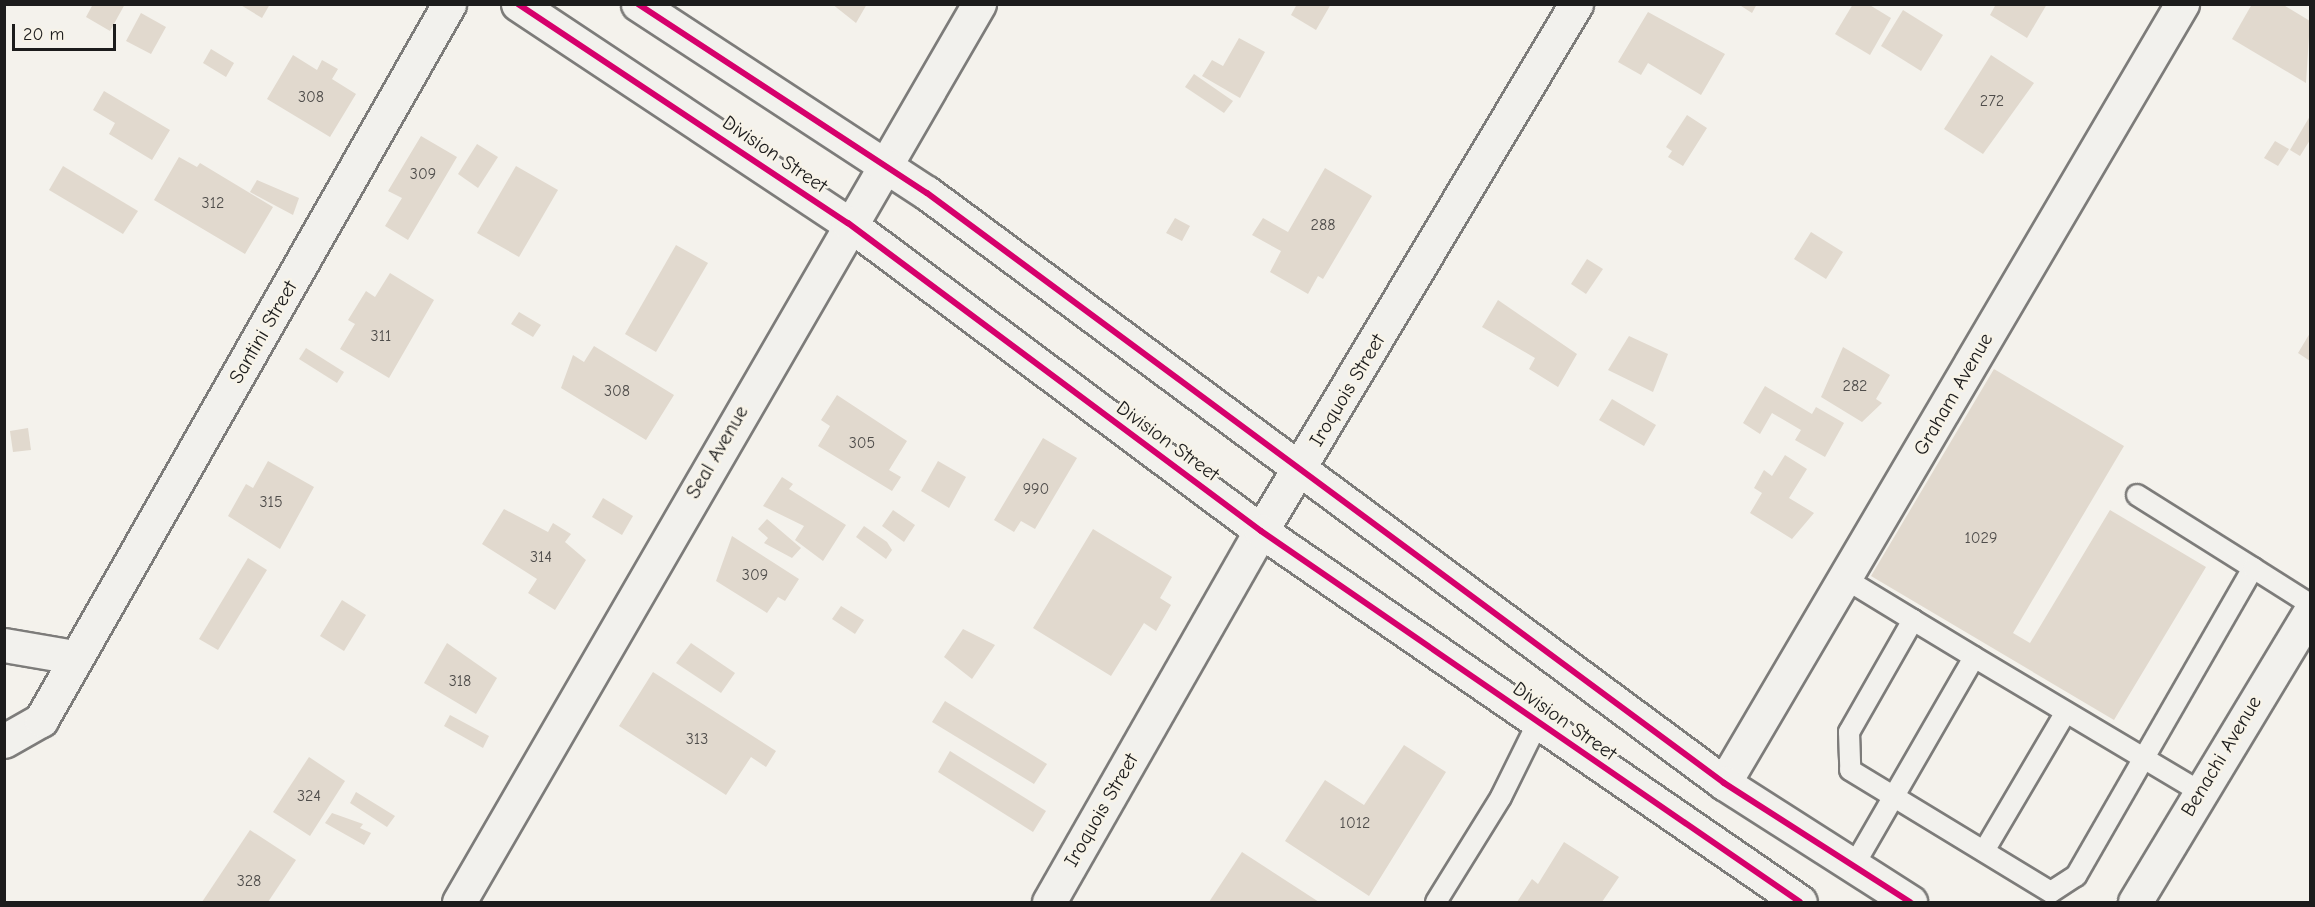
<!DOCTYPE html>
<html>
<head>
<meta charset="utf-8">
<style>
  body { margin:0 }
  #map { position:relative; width:2315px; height:907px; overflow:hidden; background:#f4f2ec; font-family:"Comic Neue",sans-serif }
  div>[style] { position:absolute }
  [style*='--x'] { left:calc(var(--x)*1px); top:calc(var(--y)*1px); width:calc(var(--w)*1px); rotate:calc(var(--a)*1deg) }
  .building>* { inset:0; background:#e1d9ce }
  .roads { filter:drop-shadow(2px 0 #7d7c7a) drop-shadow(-2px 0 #7d7c7a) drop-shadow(0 2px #7d7c7a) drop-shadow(0 -2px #7d7c7a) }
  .lane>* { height:20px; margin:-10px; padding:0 10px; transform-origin:10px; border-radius:10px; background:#f2f1ed }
  .street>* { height:33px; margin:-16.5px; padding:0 16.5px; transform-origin:16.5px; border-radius:16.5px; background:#f2f1ed }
  .secondary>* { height:33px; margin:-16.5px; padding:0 16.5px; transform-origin:16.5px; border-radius:16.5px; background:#f2f1ed }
  .cycleway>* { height:6px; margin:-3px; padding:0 3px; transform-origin:3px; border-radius:3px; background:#d6006c }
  span { translate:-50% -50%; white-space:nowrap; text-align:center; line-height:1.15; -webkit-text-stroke:5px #f7f3e8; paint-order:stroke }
  .number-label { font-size:16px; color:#4e4c4a }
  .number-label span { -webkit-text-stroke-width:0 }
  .street-label { font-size:20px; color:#1c1c1c }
  .frame { position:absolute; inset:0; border:6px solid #1c1c1c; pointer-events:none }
  .scale { position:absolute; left:12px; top:24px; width:104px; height:27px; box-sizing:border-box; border:3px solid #1c1c1c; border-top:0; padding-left:8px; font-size:18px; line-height:21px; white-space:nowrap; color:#1c1c1c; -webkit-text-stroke:4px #f7f3e8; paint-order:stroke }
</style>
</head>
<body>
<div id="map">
  <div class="building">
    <div style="clip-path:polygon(93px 4px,125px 4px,110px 31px,86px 17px)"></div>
    <div style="clip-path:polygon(239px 4px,270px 4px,262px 18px)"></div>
    <div style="clip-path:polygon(832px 4px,867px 4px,856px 23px)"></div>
    <div style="clip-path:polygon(1297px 4px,1331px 4px,1316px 30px,1291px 15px)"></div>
    <div style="clip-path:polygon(1738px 4px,1757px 4px,1752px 13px)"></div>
    <div style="clip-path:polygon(1853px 4px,1868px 4px,1891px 18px,1870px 55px,1835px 34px)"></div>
    <div style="clip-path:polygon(1996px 4px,2047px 4px,2027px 38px,1990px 15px)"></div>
    <div style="clip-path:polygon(2252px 4px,2282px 4px,2310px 21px,2306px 83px,2232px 39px)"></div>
    <div style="clip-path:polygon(1903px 10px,1943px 35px,1921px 71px,1881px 46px)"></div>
    <div style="clip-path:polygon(1648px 12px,1725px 54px,1701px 95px,1648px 63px,1641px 75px,1618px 62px)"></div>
    <div style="clip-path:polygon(141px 13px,166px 27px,151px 54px,126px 41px)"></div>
    <div style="clip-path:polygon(1239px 38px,1265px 52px,1240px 98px,1202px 76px,1212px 60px,1223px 66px)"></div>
    <div style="clip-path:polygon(211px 49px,234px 63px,226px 77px,203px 63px)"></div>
    <div style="clip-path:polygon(293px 55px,317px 70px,322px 60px,338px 69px,332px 79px,356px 94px,330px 137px,267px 99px)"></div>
    <div style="clip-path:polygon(1991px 55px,2034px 83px,1983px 154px,1944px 129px)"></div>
    <div style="clip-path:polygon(1194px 74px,1233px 101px,1224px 113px,1185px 87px)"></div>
    <div style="clip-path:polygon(104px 91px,170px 130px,152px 160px,109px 134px,115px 123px,93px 110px)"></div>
    <div style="clip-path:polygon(1687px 115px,1707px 128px,1683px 166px,1668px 157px,1672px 151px,1666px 147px)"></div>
    <div style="clip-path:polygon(2310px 116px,2310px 140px,2300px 156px,2290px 150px)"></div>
    <div style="clip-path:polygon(421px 136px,457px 157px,408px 240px,385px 226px,402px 198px,388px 191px)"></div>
    <div style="clip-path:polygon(2275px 141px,2289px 149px,2278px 166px,2264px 158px)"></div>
    <div style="clip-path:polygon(477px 144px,498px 157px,478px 188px,458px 174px)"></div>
    <div style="clip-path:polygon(179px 157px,197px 167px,200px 163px,273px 207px,245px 254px,154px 200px)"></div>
    <div style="clip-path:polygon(63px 166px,138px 211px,123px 234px,49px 190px)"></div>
    <div style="clip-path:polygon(516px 166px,558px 190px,519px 257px,477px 233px)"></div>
    <div style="clip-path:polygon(1325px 168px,1372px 196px,1323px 279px,1318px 276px,1308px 294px,1270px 272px,1281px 251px,1252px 235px,1263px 218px,1288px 232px)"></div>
    <div style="clip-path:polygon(257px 180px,299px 198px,293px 215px,250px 192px)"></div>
    <div style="clip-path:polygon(1175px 218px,1190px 226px,1182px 241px,1166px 233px)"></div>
    <div style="clip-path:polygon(1811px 232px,1843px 252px,1826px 279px,1794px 259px)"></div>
    <div style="clip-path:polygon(676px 245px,708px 263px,656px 352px,625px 334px)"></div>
    <div style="clip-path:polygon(1587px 259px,1603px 269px,1586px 294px,1571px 284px)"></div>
    <div style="clip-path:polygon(390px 273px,434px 300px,389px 378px,340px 349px,355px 324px,348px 320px,366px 291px,375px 297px)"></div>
    <div style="clip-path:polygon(1498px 300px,1577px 354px,1558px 387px,1529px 369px,1535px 358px,1482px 327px)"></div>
    <div style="clip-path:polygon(519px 312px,541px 325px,533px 337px,511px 324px)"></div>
    <div style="clip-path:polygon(2310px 333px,2310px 361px,2298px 353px)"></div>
    <div style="clip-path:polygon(1629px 336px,1668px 354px,1653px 392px,1608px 370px)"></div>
    <div style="clip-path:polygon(594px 346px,674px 395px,646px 440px,561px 388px,573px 355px,584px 362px)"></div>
    <div style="clip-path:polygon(1843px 347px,1890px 375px,1876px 399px,1882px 403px,1862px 422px,1821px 397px)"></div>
    <div style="clip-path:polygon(306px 348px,344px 372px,337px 383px,299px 359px)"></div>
    <div style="clip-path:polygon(1994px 369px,2124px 446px,2013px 633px,2030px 643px,2110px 510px,2206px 567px,2114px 720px,1871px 576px)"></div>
    <div style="clip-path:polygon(1765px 386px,1812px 414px,1816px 407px,1844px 423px,1825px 457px,1795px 440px,1801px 430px,1772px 413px,1760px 434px,1743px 423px)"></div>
    <div style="clip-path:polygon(837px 395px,907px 441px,889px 470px,901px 477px,892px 491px,818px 446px,830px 426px,821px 420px)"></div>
    <div style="clip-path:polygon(1612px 399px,1656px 425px,1644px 446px,1599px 420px)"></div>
    <div style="clip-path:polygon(28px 428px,31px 450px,13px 452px,10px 431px)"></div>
    <div style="clip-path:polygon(1043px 438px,1077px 458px,1035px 529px,1021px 521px,1014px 532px,994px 520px)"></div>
    <div style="clip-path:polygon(1785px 455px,1807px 469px,1789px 498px,1814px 513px,1792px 539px,1750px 513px,1762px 493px,1754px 488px,1764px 470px,1772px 476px)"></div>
    <div style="clip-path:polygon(268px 461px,314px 487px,280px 549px,228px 516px,246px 484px,253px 488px)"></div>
    <div style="clip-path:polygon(938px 461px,966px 477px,949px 508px,921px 491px)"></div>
    <div style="clip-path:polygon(782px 477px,793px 484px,789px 489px,846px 525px,823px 561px,795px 540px,804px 526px,763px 506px)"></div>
    <div style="clip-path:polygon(603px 498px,633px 516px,622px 535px,592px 517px)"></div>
    <div style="clip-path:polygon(504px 509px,548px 532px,553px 523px,571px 534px,565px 542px,586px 560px,555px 610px,528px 593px,537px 579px,482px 544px)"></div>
    <div style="clip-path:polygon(893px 510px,915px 525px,904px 542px,882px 526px)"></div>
    <div style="clip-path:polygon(767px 519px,801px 548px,792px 558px,764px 543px,768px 538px,758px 529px)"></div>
    <div style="clip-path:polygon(864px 526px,887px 542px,892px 550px,886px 559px,856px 537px)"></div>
    <div style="clip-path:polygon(1093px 529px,1172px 577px,1160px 598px,1171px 605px,1156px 631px,1144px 623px,1111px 676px,1033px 628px)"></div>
    <div style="clip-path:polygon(732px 536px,799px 579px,785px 601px,778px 597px,767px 613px,716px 581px)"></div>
    <div style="clip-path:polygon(248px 558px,267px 570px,218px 650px,199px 639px)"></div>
    <div style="clip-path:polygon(342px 600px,366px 615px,344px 651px,320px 636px)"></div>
    <div style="clip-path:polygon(841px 606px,864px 620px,855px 634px,832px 619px)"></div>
    <div style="clip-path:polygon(963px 629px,995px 645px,972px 679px,944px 657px)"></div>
    <div style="clip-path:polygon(447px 643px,497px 678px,476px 714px,424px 683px)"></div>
    <div style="clip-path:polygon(691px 643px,735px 673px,721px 693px,676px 663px)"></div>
    <div style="clip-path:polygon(653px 672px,776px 751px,766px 767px,751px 757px,726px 795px,619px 726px)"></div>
    <div style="clip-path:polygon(945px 701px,1047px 764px,1034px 784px,932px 722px)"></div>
    <div style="clip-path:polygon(450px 715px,489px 736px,483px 748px,444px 726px)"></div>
    <div style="clip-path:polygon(1404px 745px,1446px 772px,1369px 896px,1285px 841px,1325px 780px,1364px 805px)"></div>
    <div style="clip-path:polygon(950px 751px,1046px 811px,1033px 832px,938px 772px)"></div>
    <div style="clip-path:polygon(309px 757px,345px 781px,310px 836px,273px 812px)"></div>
    <div style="clip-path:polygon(356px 792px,395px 816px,387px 827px,350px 803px)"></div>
    <div style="clip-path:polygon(332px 813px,363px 824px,360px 828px,371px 833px,364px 845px,325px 823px)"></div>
    <div style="clip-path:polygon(250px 830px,296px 860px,268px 902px,202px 902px)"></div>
    <div style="clip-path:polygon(1564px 842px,1619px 877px,1602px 902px,1517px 902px,1532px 879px,1538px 884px)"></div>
    <div style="clip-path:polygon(1242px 852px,1319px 902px,1209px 902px)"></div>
  </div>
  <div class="roads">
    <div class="lane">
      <div style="--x:2137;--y:495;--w:137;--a:32.2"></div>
      <div style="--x:1844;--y:578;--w:81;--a:31.3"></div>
      <div style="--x:1913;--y:620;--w:129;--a:119.7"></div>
      <div style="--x:1849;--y:732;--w:38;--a:88"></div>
      <div style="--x:1850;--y:770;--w:235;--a:31.3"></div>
      <div style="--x:2051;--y:892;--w:30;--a:-33"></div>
      <div style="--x:2076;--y:876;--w:355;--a:-60.1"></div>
      <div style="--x:2253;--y:568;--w:67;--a:32.3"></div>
      <div style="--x:1913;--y:620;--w:71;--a:31.2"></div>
      <div style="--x:1984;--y:851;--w:161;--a:-59.5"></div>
      <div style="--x:1853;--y:867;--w:242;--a:-60"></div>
      <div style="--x:1974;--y:657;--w:262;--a:30.8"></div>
      <div style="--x:1436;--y:902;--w:123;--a:-58.2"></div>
      <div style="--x:1501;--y:797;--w:84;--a:-63.7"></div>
    </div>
    <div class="street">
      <div style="--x:4;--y:645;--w:71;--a:9.7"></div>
      <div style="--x:4;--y:741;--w:43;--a:-29.6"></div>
      <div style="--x:41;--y:720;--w:824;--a:-60.32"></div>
      <div style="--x:1724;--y:783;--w:904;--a:-59.55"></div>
      <div style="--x:459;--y:902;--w:1038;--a:-59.93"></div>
      <div style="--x:1049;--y:902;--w:427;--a:-60.3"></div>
      <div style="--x:1261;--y:531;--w:614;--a:-59.13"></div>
      <div style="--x:2135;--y:902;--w:339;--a:-58.9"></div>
    </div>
    <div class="secondary">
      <div style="--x:518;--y:4;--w:396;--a:33.6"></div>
      <div style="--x:848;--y:223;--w:515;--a:36.71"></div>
      <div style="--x:1261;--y:531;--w:654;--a:34.54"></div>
      <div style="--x:638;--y:4;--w:345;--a:33.2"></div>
      <div style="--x:927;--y:193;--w:992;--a:36.51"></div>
      <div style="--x:1724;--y:783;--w:221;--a:32.6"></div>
    </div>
  </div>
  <div class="cycleway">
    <div style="--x:518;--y:4;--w:396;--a:33.6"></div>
    <div style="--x:848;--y:223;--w:515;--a:36.71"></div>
    <div style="--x:1261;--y:531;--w:654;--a:34.54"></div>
    <div style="--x:638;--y:4;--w:345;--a:33.2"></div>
    <div style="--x:927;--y:193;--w:992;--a:36.51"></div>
    <div style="--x:1724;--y:783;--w:221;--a:32.6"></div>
  </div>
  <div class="number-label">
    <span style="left:311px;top:97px">308</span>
    <span style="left:1992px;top:101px">272</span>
    <span style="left:423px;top:174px">309</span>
    <span style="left:213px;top:203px">312</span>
    <span style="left:1323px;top:225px">288</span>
    <span style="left:381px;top:336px">311</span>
    <span style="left:1855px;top:386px">282</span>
    <span style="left:617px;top:391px">308</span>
    <span style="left:862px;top:443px">305</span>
    <span style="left:1036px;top:489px">990</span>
    <span style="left:271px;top:502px">315</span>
    <span style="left:1981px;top:538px">1029</span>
    <span style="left:541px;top:557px">314</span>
    <span style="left:755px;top:575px">309</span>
    <span style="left:460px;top:681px">318</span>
    <span style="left:697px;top:739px">313</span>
    <span style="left:309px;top:796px">324</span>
    <span style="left:1355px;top:823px">1012</span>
    <span style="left:249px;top:881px">328</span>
  </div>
  <div class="street-label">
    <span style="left:775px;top:154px;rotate:34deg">Division Street</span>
    <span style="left:263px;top:332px;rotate:-60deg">Santini Street</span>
    <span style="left:1347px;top:390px;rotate:-59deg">Iroquois Street</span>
    <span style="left:1953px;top:394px;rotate:-60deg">Graham Avenue</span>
    <span style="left:1168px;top:441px;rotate:36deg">Division Street</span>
    <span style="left:717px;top:452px;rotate:-60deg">Seal Avenue</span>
    <span style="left:1565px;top:721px;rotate:35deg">Division Street</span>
    <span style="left:2221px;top:756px;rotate:-59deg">Benachi Avenue</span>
    <span style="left:1101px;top:810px;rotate:-60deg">Iroquois Street</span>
  </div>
  <div class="frame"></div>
  <div class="scale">20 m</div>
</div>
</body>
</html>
